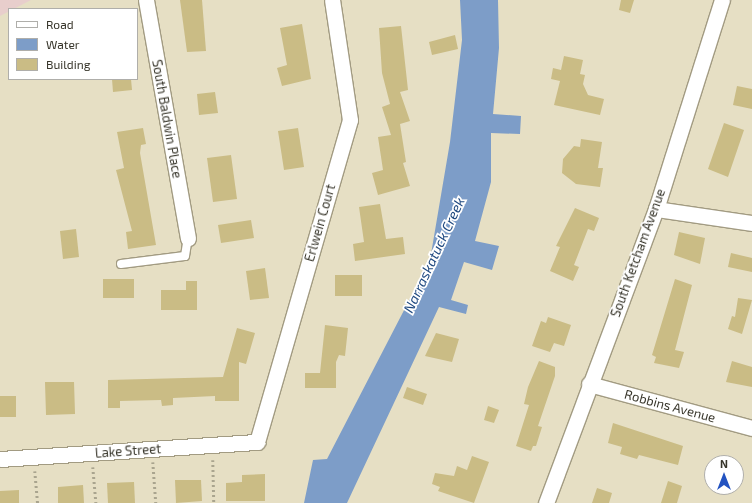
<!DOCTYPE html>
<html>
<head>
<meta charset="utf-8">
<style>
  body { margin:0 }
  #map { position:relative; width:752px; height:503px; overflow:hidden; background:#e6dfc4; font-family:"Exo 2",sans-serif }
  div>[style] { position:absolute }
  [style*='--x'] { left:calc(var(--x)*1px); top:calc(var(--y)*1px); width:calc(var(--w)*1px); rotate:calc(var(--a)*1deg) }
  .commercial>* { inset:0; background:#e8cecc }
  .water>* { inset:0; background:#7d9dc8 }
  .building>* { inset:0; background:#cabc85 }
  .path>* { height:2.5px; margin-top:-1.25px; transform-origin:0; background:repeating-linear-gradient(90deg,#a9a48e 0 2px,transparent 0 5px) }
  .roads { filter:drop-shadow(1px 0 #a29b82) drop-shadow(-1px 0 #a29b82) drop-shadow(0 1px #a29b82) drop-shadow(0 -1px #a29b82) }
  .lane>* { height:8px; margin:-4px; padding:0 4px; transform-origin:4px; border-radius:4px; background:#fff }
  .street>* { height:15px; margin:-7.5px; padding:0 7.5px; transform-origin:7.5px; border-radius:7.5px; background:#fff }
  span { translate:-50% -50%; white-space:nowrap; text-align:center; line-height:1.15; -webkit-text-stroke:3.5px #fff; paint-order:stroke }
  .street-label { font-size:13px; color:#37352a }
  .water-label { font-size:14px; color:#1f4980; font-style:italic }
  .legend { position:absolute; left:8px; top:8px; width:130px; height:72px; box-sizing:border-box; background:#fff; border:1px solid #afaeaa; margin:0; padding:5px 7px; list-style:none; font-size:12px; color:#37352a }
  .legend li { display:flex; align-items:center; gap:8px; height:20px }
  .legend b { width:20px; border:1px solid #afaeaa }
  .north { position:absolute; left:704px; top:455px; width:40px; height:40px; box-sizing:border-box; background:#fff; border:1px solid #afaeaa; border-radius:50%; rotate:0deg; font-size:11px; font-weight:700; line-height:16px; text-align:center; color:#37352a }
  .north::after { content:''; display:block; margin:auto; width:14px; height:18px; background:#2353c1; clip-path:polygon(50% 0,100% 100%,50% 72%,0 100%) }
</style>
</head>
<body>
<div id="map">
  <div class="commercial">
    <div style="clip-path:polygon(0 0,31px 0,0 16px)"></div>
  </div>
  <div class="water">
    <div style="clip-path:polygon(460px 0,498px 0,499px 48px,493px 114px,521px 116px,520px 134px,491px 133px,491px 182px,475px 241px,499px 246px,492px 270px,464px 262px,451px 300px,468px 305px,466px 314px,439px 307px,347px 503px,304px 503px,313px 460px,327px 459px,430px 260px,450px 142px,462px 40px)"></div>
  </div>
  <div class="building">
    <div style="clip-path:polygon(180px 0,202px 0,206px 51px,187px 52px)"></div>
    <div style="clip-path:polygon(621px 0,634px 0,630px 13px,619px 10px)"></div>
    <div style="clip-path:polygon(302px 24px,311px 79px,282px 86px,277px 68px,287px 65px,280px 28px)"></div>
    <div style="clip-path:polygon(401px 26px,408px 90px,400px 92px,410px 121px,400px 124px,406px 162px,403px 163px,410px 186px,378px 195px,372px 173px,383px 170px,378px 137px,391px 135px,382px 107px,390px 104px,382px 73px,379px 28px)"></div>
    <div style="clip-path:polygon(455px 35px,458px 49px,432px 55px,429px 42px)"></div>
    <div style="clip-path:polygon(564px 56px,583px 60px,580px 74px,585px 75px,583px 84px,588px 95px,604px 99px,600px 115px,554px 105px,560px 81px,551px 79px,553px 68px,561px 70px)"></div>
    <div style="clip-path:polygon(112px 79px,131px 79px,132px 90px,113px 92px)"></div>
    <div style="clip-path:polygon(737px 86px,752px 89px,752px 109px,733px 105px)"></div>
    <div style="clip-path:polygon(215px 92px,218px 113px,199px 115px,197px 94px)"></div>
    <div style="clip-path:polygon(724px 123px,744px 130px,728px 177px,708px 169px)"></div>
    <div style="clip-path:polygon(143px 128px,146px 144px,141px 145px,140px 153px,156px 245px,128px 249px,126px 232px,132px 231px,116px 170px,124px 168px,117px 132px)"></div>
    <div style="clip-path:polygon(298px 128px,304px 167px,284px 170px,278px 131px)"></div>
    <div style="clip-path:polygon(581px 139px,602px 142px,598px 168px,603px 168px,600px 187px,576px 184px,562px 173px,563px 159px,574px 146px,580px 147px)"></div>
    <div style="clip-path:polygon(231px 155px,237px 199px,213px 202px,207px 158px)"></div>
    <div style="clip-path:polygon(380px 204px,386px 239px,403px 237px,405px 254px,355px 261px,353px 244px,364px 242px,359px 207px)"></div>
    <div style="clip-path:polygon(575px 208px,599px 218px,594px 231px,588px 229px,574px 265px,579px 267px,573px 281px,550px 271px,560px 247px,556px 246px)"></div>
    <div style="clip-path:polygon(251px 220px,254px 238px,221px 243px,218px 225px)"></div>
    <div style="clip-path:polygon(76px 229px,79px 257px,63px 259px,60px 231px)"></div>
    <div style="clip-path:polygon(679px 232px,705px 238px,700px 264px,674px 255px)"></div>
    <div style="clip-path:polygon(731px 253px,752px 258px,752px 272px,728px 267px)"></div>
    <div style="clip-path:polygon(265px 268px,269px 298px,250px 300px,246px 271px)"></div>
    <div style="clip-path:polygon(335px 275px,362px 275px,362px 296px,335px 296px)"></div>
    <div style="clip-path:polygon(103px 279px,134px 279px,134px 298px,103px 298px)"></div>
    <div style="clip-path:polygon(675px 279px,692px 285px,675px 350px,684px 352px,679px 368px,654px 363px,656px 357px,652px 355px)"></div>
    <div style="clip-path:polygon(186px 281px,197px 281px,197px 310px,161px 310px,161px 290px,186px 290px)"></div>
    <div style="clip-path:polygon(738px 298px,752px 300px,742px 334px,728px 329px,732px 316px,735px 317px)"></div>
    <div style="clip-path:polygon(548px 317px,571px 325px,564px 346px,554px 343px,550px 352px,532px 346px,541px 321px,546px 323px)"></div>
    <div style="clip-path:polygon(325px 325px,348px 328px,345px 356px,339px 355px,336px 362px,336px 388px,305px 388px,305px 373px,320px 373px)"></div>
    <div style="clip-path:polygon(237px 328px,255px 333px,246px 364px,239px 362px,239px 401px,215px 401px,215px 396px,173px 398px,173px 405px,162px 406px,161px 400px,120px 401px,120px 408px,108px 408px,108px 380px,223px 377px)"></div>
    <div style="clip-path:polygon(436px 333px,459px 339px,452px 362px,425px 356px)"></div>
    <div style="clip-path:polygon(539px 361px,555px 367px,555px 376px,538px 426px,542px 427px,536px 446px,533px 446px,531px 451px,516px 446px,529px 405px,524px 404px,528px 387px)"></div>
    <div style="clip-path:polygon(732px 361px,752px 367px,752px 387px,726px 382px)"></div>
    <div style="clip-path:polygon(45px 382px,74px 382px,75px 414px,46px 415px)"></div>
    <div style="clip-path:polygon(407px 387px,427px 394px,423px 405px,403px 398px)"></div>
    <div style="clip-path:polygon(0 396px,16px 396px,16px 417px,0 417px)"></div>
    <div style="clip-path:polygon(488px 406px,499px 410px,494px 423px,484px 420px)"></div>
    <div style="clip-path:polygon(613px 423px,683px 446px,678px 465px,639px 455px,637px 459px,620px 454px,622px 447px,608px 443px)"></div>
    <div style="clip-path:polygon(472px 456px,489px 462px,474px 503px,438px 491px,440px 487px,432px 484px,435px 473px,454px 476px,457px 466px,467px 470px)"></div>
    <div style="clip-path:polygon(265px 474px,265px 501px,226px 501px,226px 483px,242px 482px,242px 475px)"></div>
    <div style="clip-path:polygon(175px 480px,201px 480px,202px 501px,176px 503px)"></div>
    <div style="clip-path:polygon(668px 481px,682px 486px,677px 503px,661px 503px)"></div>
    <div style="clip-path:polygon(134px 482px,135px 503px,108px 503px,107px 483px)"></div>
    <div style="clip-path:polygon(83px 485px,84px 503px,58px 503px,58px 487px)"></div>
    <div style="clip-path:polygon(597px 488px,612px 493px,609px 503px,592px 503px)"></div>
    <div style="clip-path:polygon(19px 490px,19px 503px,0 503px,0 491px)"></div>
  </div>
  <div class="path">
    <div style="--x:213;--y:460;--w:43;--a:88.7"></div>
    <div style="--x:153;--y:462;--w:41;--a:85.8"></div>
    <div style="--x:93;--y:467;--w:36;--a:85"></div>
    <div style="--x:35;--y:471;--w:32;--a:85"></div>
  </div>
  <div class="roads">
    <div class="lane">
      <div style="--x:121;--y:264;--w:64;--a:-7.1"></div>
      <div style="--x:185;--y:256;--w:18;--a:-81"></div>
    </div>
    <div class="street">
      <div style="--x:146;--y:0;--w:242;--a:80"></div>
      <div style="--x:656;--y:209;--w:97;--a:8.3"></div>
      <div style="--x:589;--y:384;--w:169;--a:15.1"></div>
      <div style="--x:0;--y:459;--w:258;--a:-3.8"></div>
      <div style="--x:257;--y:442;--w:335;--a:-73.9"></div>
      <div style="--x:350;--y:120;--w:121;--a:-98.5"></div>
      <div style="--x:546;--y:503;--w:314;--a:-69.5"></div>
      <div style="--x:656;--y:209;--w:219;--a:-72.5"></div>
    </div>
  </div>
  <div class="street-label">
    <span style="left:167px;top:119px;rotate:80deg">South Baldwin Place</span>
    <span style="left:320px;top:223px;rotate:-74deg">Erlwein Court</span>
    <span style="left:638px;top:253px;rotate:-70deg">South Ketcham Avenue</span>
    <span style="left:670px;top:406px;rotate:15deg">Robbins Avenue</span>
    <span style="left:128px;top:451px;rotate:-4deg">Lake Street</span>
  </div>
  <div class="water-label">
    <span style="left:434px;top:255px;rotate:-65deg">Narraskatuck Creek</span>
  </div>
  <ul class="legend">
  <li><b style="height:5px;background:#fff"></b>Road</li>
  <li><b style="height:11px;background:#7d9dc8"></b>Water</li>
  <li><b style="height:11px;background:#cabc85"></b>Building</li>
  </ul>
  <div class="north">N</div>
</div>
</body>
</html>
